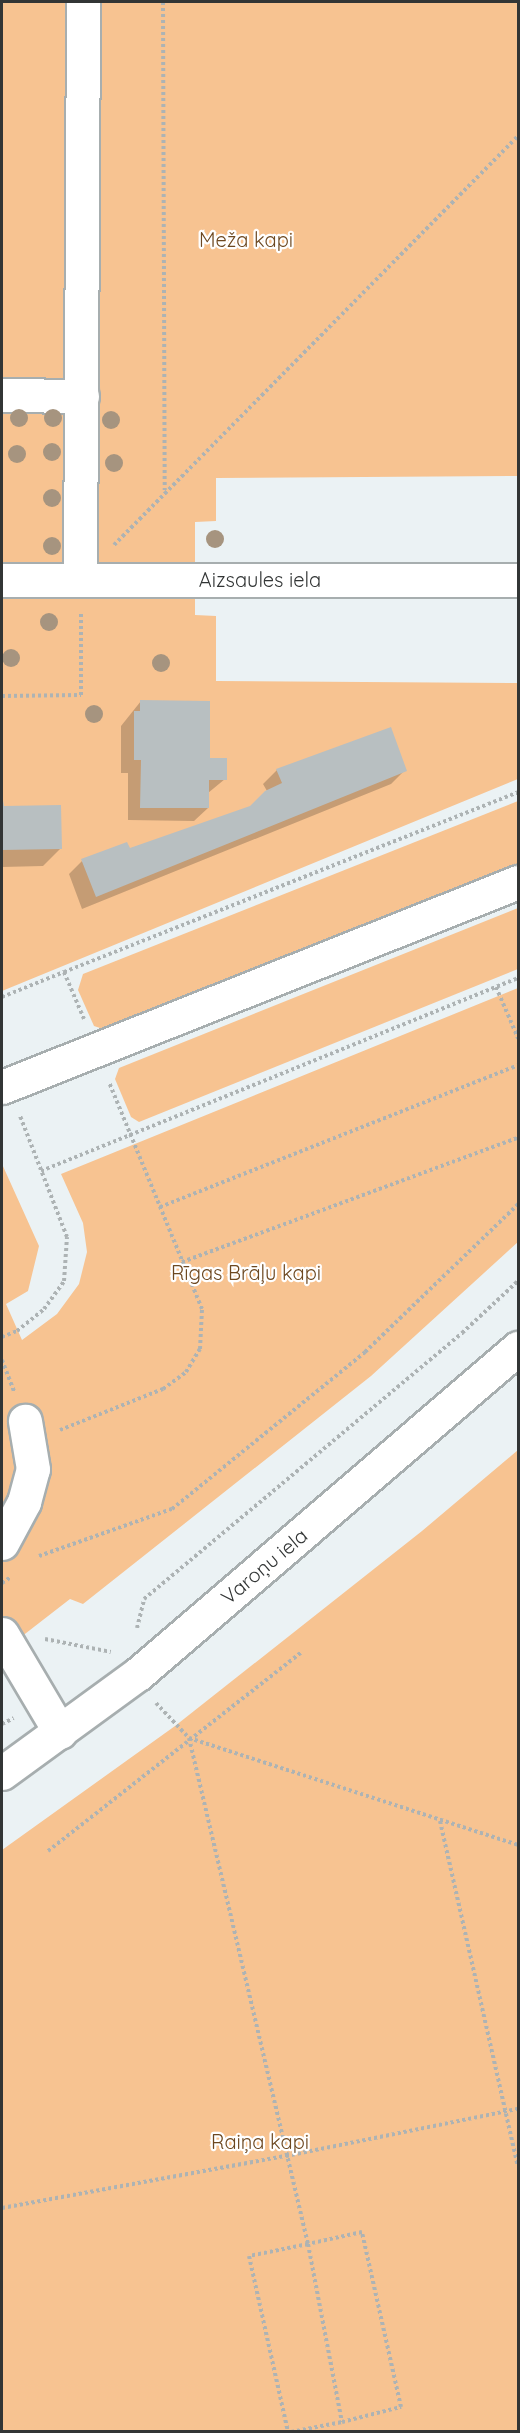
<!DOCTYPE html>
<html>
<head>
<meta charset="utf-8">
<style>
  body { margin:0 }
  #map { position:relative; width:520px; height:2433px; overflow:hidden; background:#ebf2f4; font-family:Quicksand,sans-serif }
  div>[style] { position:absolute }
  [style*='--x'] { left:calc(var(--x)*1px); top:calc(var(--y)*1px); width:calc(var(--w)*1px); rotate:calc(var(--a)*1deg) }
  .green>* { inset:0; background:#f7c391 }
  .shadow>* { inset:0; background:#0003 }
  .building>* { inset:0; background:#b8bfc1 }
  .path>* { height:4px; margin-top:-2px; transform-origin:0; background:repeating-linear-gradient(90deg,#adb3b4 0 3px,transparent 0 6px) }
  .roads { filter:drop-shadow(2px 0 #a7aeaf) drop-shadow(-2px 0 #a7aeaf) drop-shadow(0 2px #a7aeaf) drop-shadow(0 -2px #a7aeaf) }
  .minor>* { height:33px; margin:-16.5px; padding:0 16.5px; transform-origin:16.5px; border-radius:16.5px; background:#fff }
  .trees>* { width:18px; height:18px; margin:-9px; border-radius:50%; background:#a6947f }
  span { translate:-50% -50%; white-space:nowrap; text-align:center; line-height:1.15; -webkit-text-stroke:4.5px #fff; paint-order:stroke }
  .park-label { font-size:20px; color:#6d4820 }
  .street-label { font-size:20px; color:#323535 }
  .frame { position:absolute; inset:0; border:3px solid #323535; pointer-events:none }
</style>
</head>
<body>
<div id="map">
  <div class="green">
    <div style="clip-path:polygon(2px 2px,518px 2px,518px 476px,216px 478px,216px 521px,195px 522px,195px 615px,216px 616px,216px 681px,518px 683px,518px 779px,2px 991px)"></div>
    <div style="clip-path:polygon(518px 801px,518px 865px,106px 1030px,94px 1026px,78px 990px,83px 974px)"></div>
    <div style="clip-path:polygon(518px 908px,518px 969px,139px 1122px,131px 1117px,115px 1079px,119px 1068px)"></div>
    <div style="clip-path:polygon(518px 988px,518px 1242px,371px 1376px,83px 1604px,70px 1599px,21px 1637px,2px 1639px,2px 1164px,39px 1246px,28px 1291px,6px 1304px,22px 1340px,57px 1314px,79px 1284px,87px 1252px,83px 1223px,61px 1174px)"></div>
    <div style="clip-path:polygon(518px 1450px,518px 2431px,2px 2431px,2px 1850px,175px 1726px,422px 1531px)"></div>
  </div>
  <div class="shadow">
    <div style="clip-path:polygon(141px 701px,208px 760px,225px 779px,208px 793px,208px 808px,194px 821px,128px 820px,128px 773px,121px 773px,121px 726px)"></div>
    <div style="clip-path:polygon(277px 770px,405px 770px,391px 784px,82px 909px,69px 874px,82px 861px,129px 849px,250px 808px,267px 791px,263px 784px)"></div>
    <div style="clip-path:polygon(2px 797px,3px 808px,61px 848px,43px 866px,2px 867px)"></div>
  </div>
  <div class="building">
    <div style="clip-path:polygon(140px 700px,210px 701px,210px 758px,227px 758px,227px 780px,209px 780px,209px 808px,140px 808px,141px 760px,134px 760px,134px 711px,140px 711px)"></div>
    <div style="clip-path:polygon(391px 727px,407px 771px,96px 897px,81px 859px,127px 842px,130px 848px,250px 806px,265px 791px,282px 783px,276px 769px)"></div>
    <div style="clip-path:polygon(2px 795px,4px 806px,61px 805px,62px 849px,2px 850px)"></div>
  </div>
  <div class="path">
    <div style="--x:163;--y:2;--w:488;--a:89.8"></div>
    <div style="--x:114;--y:545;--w:575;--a:-45.35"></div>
    <div style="--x:2;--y:696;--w:79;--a:-0.7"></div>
    <div style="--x:81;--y:695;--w:81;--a:-90"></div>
    <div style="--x:496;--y:987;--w:56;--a:66.7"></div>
    <div style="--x:2;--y:997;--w:67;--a:-22"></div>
    <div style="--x:84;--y:1019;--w:51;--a:-113.1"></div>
    <div style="--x:64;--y:972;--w:488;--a:-21.6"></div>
    <div style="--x:41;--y:1171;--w:515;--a:-22.03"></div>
    <div style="--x:160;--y:1207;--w:385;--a:-21.6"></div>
    <div style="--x:182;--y:1262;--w:358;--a:-20.3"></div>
    <div style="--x:2;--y:1337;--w:16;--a:-22"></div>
    <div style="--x:17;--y:1331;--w:35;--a:-39"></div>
    <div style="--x:44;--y:1309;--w:34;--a:-54"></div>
    <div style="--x:64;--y:1281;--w:44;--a:-86.1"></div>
    <div style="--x:67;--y:1237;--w:130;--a:-111.2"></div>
    <div style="--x:2;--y:1360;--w:34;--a:69"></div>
    <div style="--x:60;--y:1430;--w:111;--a:-21.7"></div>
    <div style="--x:163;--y:1389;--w:29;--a:-36"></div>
    <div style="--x:186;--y:1372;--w:27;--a:-59"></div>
    <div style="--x:200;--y:1349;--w:40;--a:-87.1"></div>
    <div style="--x:202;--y:1309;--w:245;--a:-112.3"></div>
    <div style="--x:39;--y:1556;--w:141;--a:-19.5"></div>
    <div style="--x:172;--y:1509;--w:249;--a:-39.1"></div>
    <div style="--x:365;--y:1352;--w:213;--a:-44"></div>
    <div style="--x:2;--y:1583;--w:11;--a:-34"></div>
    <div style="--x:137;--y:1628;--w:30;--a:-76"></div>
    <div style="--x:144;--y:1599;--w:415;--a:-39.9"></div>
    <div style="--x:462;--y:1333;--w:76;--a:-42.9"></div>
    <div style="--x:45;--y:1639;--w:67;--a:11.1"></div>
    <div style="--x:156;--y:1703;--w:48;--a:46.7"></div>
    <div style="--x:189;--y:1738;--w:346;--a:18"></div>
    <div style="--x:2;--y:1724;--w:13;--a:-27"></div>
    <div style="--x:189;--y:1738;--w:520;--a:76.77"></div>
    <div style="--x:308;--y:2244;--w:181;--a:79.2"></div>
    <div style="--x:342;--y:2422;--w:61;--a:-14.3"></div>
    <div style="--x:401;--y:2407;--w:179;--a:-102.6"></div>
    <div style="--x:362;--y:2232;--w:55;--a:167.5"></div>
    <div style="--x:308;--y:2244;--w:60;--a:168.5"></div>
    <div style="--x:249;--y:2256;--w:180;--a:77.5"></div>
    <div style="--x:440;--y:1821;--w:354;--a:77.3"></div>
    <div style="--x:48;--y:1851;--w:323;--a:-38.1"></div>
    <div style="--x:2;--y:2208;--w:289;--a:-10.4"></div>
    <div style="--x:286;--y:2156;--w:237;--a:-11.5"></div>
    <div style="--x:291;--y:2432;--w:52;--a:-11.1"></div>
  </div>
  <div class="roads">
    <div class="minor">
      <div style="--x:2;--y:395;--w:80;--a:0.7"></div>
      <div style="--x:2;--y:580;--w:516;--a:0"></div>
      <div style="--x:80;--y:580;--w:578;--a:-89.7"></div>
      <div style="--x:2;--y:1087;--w:555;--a:-21.67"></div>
      <div style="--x:2;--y:1543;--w:47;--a:-61.8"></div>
      <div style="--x:24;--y:1502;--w:34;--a:-75"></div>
      <div style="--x:33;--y:1469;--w:49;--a:-99.5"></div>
      <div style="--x:2;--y:1634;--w:114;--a:59.4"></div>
      <div style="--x:2;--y:1773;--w:168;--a:-36.1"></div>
      <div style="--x:138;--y:1674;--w:501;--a:-40.63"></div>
    </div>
  </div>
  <div class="trees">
    <div style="left:19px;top:418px"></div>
    <div style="left:53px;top:418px"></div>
    <div style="left:111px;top:420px"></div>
    <div style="left:52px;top:452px"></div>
    <div style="left:17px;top:454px"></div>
    <div style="left:114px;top:463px"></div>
    <div style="left:52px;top:498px"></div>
    <div style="left:215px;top:539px"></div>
    <div style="left:52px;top:546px"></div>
    <div style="left:49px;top:622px"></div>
    <div style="left:11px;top:658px"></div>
    <div style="left:161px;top:663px"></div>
    <div style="left:94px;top:714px"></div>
  </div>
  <div class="park-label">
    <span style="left:246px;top:239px">Meža kapi</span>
    <span style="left:246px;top:1272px">Rīgas Brāļu kapi</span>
    <span style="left:260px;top:2141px">Raiņa kapi</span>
  </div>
  <div class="street-label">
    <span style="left:260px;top:579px">Aizsaules iela</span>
    <span style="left:264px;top:1566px;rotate:-40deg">Varoņu iela</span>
  </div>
  <div class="frame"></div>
</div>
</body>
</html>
